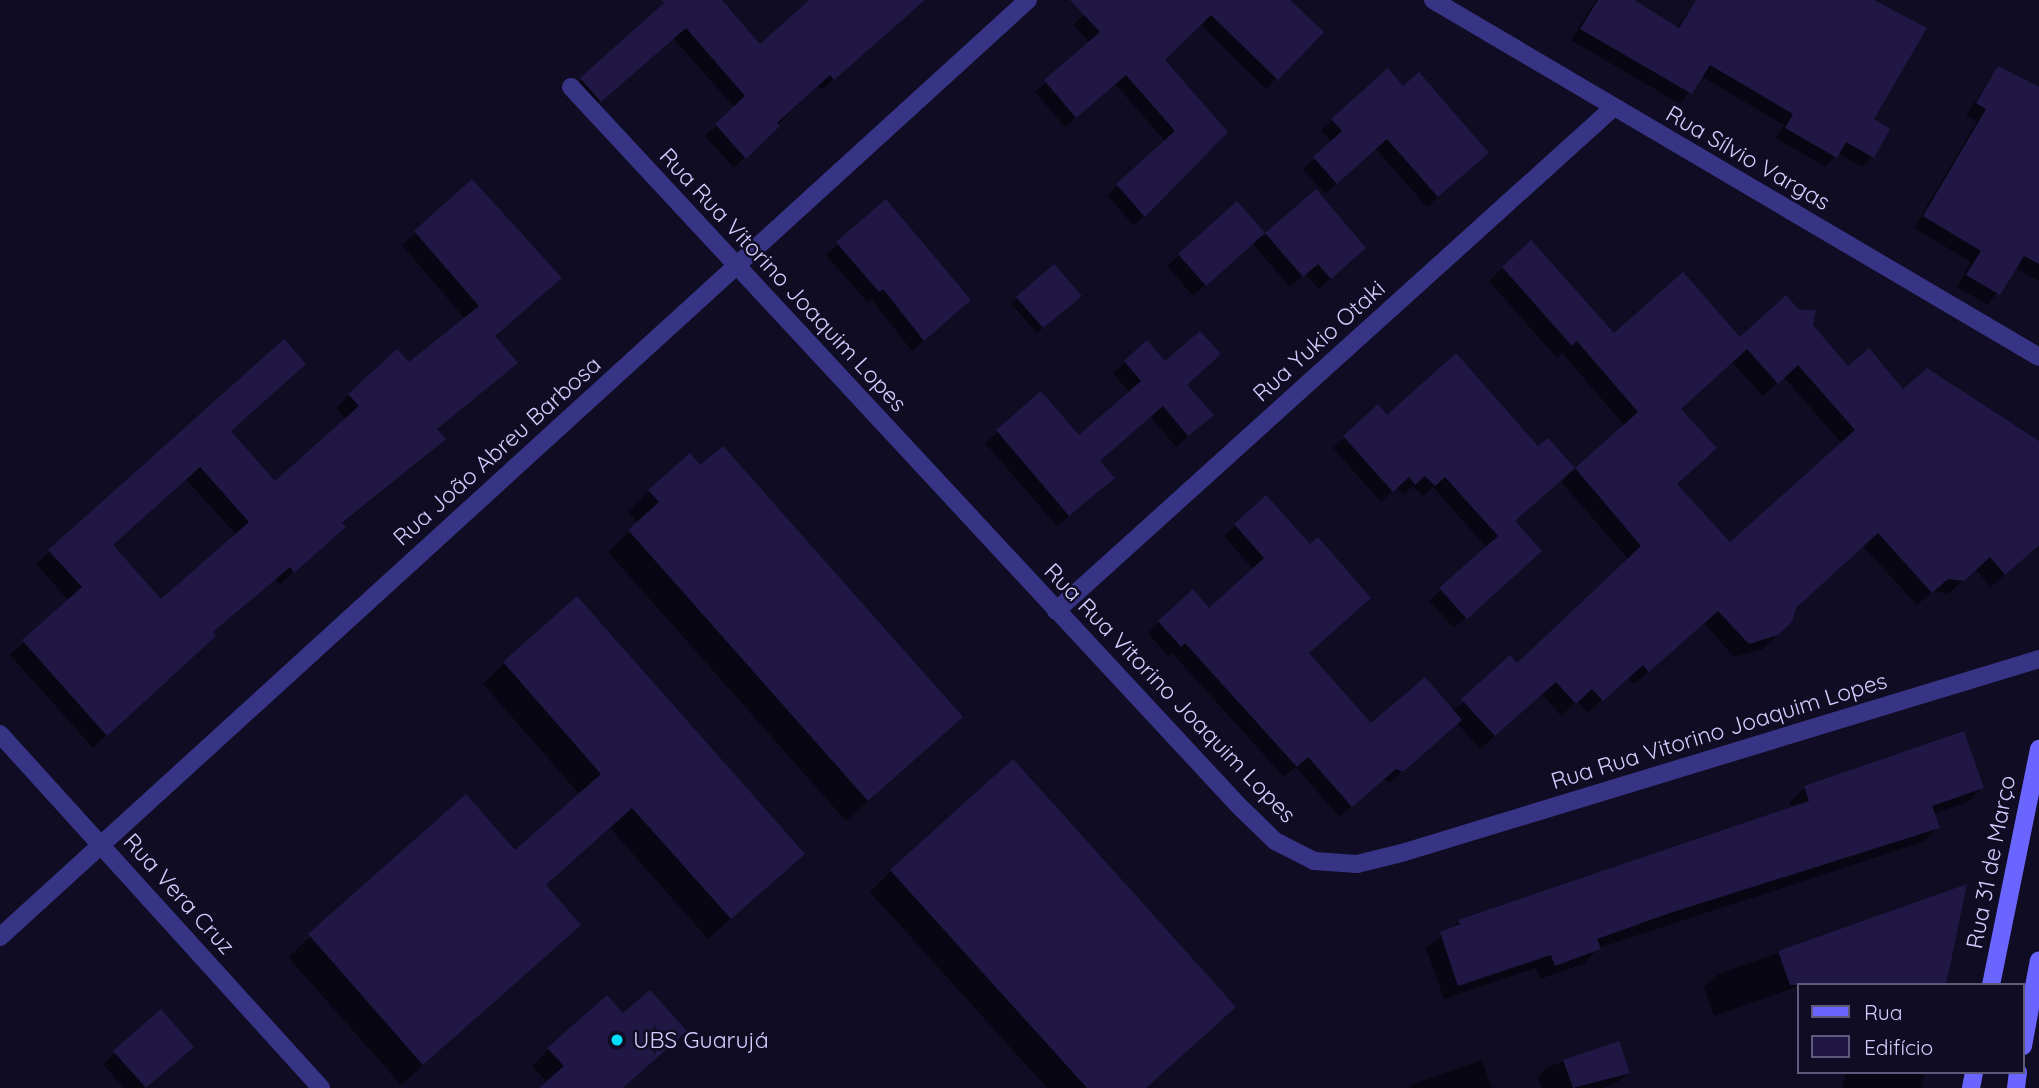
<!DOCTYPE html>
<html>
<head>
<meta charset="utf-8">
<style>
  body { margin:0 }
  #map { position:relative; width:2039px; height:1088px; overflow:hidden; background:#100c23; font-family:Quicksand,sans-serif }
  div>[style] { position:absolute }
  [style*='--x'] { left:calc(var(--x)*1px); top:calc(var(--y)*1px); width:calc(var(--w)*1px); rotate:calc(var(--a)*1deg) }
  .shadow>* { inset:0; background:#0007 }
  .building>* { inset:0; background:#211745 }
  .minor>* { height:18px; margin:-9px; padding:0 9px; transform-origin:9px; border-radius:9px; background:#383485 }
  .secondary>* { height:18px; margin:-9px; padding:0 9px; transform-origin:9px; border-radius:9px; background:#6b65ff }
  .dots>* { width:19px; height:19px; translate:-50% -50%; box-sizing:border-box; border:4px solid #100c23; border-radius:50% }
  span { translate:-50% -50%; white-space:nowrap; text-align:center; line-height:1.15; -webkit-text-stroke:5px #100c23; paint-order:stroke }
  .street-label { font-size:23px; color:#d4ceff }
  .poi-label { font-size:23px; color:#d4ceff }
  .left { translate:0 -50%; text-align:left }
  .legend { position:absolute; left:1797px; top:983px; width:228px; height:91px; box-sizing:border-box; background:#100c23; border:2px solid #5e5a7b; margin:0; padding:9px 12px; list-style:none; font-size:21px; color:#d4ceff }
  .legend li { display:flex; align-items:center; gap:14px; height:35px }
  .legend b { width:35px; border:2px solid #5e5a7b }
</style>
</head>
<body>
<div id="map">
  <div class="shadow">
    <div style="clip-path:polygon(682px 0,719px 0,760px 46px,848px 0,921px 0,822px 90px,818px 85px,734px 168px,705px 136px,735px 108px,673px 38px,595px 106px,576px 84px)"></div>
    <div style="clip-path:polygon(1099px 0,1250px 0,1321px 32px,1266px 89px,1200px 24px,1162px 60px,1225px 132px,1134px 226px,1107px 195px,1166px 142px,1115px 84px,1065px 127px,1035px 92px,1090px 43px,1073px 25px)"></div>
    <div style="clip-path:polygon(1596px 0,1630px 0,1676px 28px,1695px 4px,1870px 0,1872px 157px,1862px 167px,1838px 153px,1825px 167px,1776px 138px,1784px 125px,1701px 76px,1680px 104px,1571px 40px)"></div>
    <div style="clip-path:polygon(1998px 68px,2039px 90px,2039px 281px,2015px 268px,1988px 305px,1957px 287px,1971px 262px,1914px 228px,1977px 121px,1966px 115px)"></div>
    <div style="clip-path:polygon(1332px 120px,1476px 164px,1427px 207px,1376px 149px,1325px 194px,1303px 169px,1332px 142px,1321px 131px)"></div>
    <div style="clip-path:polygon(evenodd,472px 181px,493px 337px,515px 363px,436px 430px,430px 452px,341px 525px,280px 585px,275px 579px,212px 633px,93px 748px,10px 655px,69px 601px,36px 564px,284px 342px,229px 432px,275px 483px,346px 420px,336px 408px,349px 395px,409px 365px,465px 319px,402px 245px,472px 181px,186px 479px,237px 536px,161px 602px,111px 546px,186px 479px)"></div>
    <div style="clip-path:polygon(1316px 191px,1352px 260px,1319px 289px,1305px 274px,1290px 287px,1252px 243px,1193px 296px,1167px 266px,1237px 204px,1265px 236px)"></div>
    <div style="clip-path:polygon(886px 202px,957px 312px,912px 351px,871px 299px,867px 302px,826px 255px)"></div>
    <div style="clip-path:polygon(1054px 266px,1074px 301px,1037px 333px,1011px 304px)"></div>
    <div style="clip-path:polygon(evenodd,1503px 268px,1614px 336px,1740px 339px,1811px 326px,1847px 369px,2039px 443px,2039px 544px,1991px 587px,1975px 569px,1948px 594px,1933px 591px,1917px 605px,1863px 546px,1794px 609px,1791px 621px,1763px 649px,1734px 657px,1704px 623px,1634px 684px,1628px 677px,1588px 713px,1577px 701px,1561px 716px,1542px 694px,1480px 749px,1457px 723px,1390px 782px,1383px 779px,1339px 817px,1296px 767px,1284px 777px,1172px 653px,1169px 657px,1148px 633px,1159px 622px,1209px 611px,1254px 570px,1224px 536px,1266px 497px,1307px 654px,1371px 725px,1452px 711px,1517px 665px,1629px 560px,1562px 483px,1568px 473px,1514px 521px,1528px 562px,1454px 628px,1429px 601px,1487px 548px,1433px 487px,1423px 496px,1413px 486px,1403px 495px,1397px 487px,1381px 502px,1333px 448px,1378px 407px,1387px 417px,1538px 449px,1548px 440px,1574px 471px,1625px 426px,1562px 353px,1557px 358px,1489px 281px,1503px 268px,1732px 362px,1763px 396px,1784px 377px,1842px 444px,1730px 545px,1675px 484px,1679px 409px,1732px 362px)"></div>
    <div style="clip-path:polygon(1125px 362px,1185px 385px,1200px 426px,1176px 447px,1150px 416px,1099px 462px,1101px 490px,1057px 526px,985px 443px,1041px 394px,1078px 437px,1130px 393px,1113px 373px)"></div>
    <div style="clip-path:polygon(649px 491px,939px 738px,846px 821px,608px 552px,638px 523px,628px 512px)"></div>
    <div style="clip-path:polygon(504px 663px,803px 854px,708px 939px,610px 828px,545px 886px,579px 925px,401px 1085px,288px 957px,466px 796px,515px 853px,580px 795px,483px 684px)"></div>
    <div style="clip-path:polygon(1805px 787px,1982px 788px,1968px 802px,1933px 814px,1938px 827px,1923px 842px,1598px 948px,1584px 964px,1540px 979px,1536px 968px,1444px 999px,1426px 948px,1459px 922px,1792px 808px,1790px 802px)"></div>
    <div style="clip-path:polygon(891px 871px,1146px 1088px,1047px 1088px,870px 892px)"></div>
    <div style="clip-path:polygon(1965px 887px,1799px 986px,1714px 1016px,1704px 987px,1718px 974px)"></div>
    <div style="clip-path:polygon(623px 1016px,685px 1031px,623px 1088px,542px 1088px,548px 1083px,532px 1066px,549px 1049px)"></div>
    <div style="clip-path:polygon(1618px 1043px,1628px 1072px,1618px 1082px,1602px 1088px,1542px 1088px,1538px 1077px,1548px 1067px)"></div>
    <div style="clip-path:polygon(115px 1053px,180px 1058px,147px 1088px,124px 1088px,103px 1064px)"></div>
    <div style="clip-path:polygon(1482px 1060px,1492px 1088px,1409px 1088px,1413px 1084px)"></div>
    <div style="clip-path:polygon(1846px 1072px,1925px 1072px,1921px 1088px,1842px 1088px)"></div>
  </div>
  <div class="building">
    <div style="clip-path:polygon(661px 0,722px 0,760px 44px,809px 0,925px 0,834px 80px,830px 75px,777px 123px,780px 126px,746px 159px,715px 124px,745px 96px,686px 28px,601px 102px,580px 78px,664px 3px)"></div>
    <div style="clip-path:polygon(1070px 0,1290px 0,1324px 32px,1278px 80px,1211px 15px,1165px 60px,1228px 132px,1145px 217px,1116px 184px,1175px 131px,1126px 75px,1076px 118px,1044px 80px,1100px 32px)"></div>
    <div style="clip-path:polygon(1598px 0,1634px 0,1679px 28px,1696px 0,1874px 0,1927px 28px,1874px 119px,1890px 129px,1874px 158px,1846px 142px,1837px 158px,1785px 128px,1793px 114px,1710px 65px,1692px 94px,1580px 29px)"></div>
    <div style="clip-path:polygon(1998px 66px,2039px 87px,2039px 264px,2024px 256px,2000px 295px,1966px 275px,1981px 251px,1923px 216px,1986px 109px,1976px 103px)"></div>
    <div style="clip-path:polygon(1388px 68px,1403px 86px,1419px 72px,1489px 153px,1438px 197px,1387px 139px,1337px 184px,1313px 157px,1342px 131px,1331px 119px)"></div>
    <div style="clip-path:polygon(evenodd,472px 179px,562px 278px,495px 336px,518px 363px,437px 429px,446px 439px,342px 523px,346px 527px,294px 573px,290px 567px,213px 632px,216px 636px,107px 736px,22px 640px,82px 587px,48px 550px,284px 339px,306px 364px,231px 431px,275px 481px,359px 406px,348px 394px,397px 349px,409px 362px,479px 306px,414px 231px,472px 179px,200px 467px,249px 522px,161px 599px,113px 545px,200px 467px)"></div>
    <div style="clip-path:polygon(1316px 189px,1366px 248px,1331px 279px,1318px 264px,1303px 277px,1265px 233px,1206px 286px,1178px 254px,1237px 201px,1265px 233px)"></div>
    <div style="clip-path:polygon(886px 199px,971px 300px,924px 341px,883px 289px,879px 292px,836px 242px)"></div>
    <div style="clip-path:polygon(evenodd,1531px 240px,1614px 333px,1683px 272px,1740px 337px,1786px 295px,1799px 310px,1816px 310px,1813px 325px,1848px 366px,1869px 348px,1903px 389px,1927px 368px,2039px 441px,2039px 545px,2005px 575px,1990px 557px,1964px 581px,1948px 579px,1932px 593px,1878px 533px,1796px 608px,1792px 622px,1778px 635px,1749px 644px,1718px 611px,1649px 672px,1643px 665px,1603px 701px,1592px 689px,1576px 704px,1556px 682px,1495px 736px,1461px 699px,1510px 655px,1517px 663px,1641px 546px,1575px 468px,1638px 412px,1577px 341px,1572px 346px,1502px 267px,1531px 240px,1747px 349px,1778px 384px,1798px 365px,1855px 430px,1730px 542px,1677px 484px,1717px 448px,1681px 409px,1747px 349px)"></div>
    <div style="clip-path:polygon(1054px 264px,1082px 296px,1043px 328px,1016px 297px)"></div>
    <div style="clip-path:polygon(1200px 331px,1221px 354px,1187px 385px,1214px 415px,1188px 436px,1163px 406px,1100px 461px,1115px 478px,1069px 516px,996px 430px,1041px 391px,1079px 435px,1141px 381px,1124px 361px,1147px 340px,1165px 361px)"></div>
    <div style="clip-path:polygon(1456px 353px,1538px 446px,1548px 438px,1575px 468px,1515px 521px,1542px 551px,1467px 619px,1439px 588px,1498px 536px,1445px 477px,1435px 486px,1425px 476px,1415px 485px,1409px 477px,1393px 492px,1343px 436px,1378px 404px,1387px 415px)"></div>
    <div style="clip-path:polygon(723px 446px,963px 717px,868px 801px,628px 530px,659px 502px,648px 490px,690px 453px,700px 465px)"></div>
    <div style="clip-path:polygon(1266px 495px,1310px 544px,1318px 537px,1371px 598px,1309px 653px,1371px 723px,1425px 677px,1462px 720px,1403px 772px,1396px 769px,1352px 807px,1308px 757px,1297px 767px,1185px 643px,1181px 647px,1158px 621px,1193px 589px,1209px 608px,1264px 558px,1234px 524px)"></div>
    <div style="clip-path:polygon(577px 596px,805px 854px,731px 919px,632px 808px,546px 885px,581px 925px,423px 1065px,308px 934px,466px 794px,515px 850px,601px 774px,503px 662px)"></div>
    <div style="clip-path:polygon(1964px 731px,1984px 788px,1932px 806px,1940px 828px,1670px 913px,1597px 939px,1601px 949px,1555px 966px,1551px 955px,1458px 986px,1440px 932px,1460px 924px,1458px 920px,1809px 801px,1804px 786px)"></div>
    <div style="clip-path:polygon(1013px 759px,1236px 1007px,1146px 1088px,1087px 1088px,890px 870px)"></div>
    <div style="clip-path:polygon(1967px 884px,1946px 985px,1790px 985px,1778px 951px)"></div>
    <div style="clip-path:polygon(650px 990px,687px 1031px,623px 1088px,539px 1088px,564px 1066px,547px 1048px,607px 995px,623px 1013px)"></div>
    <div style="clip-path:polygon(161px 1009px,194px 1047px,146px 1088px,113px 1051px)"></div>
    <div style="clip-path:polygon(1619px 1041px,1630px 1073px,1573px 1088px,1563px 1060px)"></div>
  </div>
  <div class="minor">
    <div style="--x:1433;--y:0;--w:703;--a:30.5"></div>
    <div style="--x:571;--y:87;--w:981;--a:47.11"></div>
    <div style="--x:1239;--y:806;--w:50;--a:44.2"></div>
    <div style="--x:1275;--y:841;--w:44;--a:27.1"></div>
    <div style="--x:1314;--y:861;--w:43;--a:4"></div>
    <div style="--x:1357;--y:864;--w:49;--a:-14"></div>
    <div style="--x:1405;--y:852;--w:663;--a:-16.93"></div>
    <div style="--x:1056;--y:611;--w:752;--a:-42.09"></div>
    <div style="--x:0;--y:734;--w:478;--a:47.8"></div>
    <div style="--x:0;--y:937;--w:1391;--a:-42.35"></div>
  </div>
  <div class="secondary">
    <div style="--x:1991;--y:985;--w:241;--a:-78.5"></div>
    <div style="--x:2023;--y:1046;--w:87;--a:-79.5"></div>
    <div style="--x:1971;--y:1088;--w:16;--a:-79"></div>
    <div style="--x:2016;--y:1088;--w:16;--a:-83"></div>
  </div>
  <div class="dots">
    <div style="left:617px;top:1040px;background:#00def9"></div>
  </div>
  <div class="street-label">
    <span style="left:1748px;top:158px;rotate:30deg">Rua Sílvio Vargas</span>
    <span style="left:783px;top:280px;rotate:47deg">Rua Rua Vitorino Joaquim Lopes</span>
    <span style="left:1319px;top:341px;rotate:-42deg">Rua Yukio Otaki</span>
    <span style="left:497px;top:451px;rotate:-42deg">Rua João Abreu Barbosa</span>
    <span style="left:1170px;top:693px;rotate:46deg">Rua Rua Vitorino Joaquim Lopes</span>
    <span style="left:1719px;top:731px;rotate:-17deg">Rua Rua Vitorino Joaquim Lopes</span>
    <span style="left:1991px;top:862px;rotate:-79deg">Rua 31 de Março</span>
    <span style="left:179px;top:894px;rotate:48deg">Rua Vera Cruz</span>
  </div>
  <div class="poi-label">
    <span class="left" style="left:633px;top:1040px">UBS Guarujá</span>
  </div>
  <ul class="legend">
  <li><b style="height:9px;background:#6b65ff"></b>Rua</li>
  <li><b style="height:19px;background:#211745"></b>Edifício</li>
  </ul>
</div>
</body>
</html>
